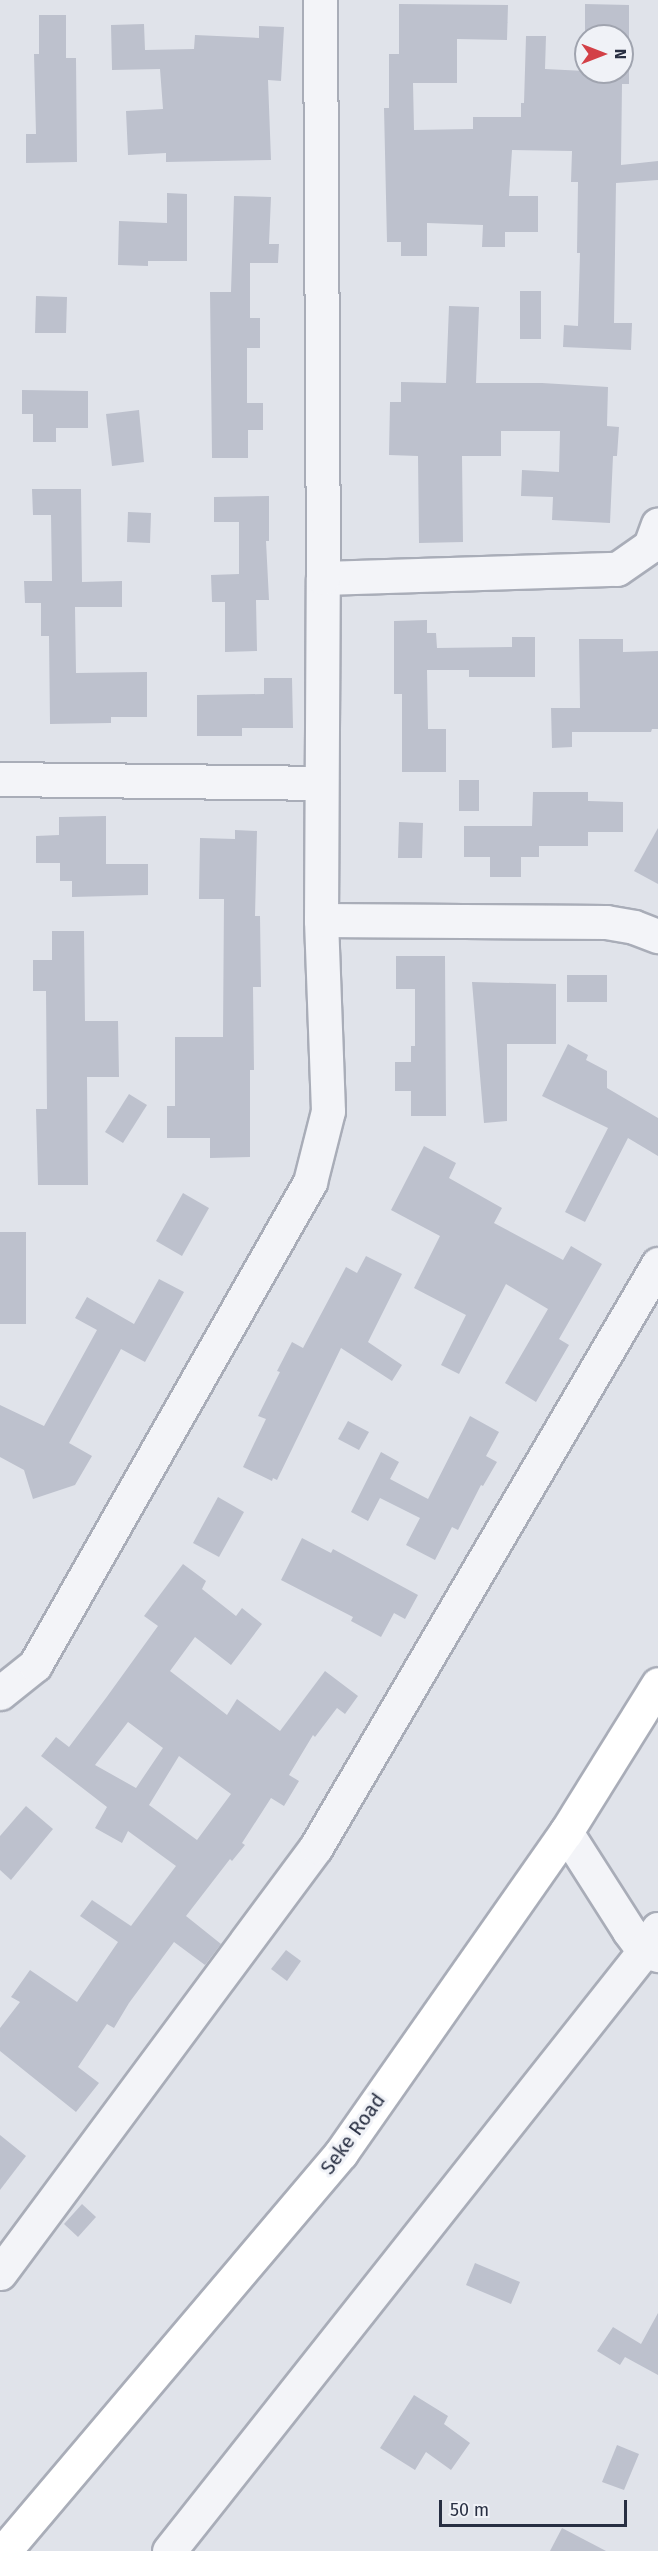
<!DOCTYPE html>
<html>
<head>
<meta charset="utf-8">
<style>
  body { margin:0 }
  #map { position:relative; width:658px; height:2551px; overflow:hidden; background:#e0e3ea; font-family:"Fira Sans",sans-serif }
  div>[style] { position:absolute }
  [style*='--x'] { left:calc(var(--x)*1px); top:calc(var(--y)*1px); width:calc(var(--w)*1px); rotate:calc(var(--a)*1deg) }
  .building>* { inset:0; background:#bdc1cd }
  .roads { filter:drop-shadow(2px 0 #a9adb8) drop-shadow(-2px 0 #a9adb8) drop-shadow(0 2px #a9adb8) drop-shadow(0 -2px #a9adb8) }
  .minor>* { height:33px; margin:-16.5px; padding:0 16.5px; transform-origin:16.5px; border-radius:16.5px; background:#f3f4f8 }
  .major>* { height:33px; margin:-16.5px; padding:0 16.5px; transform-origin:16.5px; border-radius:16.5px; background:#fff }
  span { translate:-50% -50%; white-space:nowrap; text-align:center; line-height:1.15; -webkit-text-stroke:6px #f0f2f7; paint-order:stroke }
  .street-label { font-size:20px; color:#282f42 }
  .north { position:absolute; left:574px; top:24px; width:60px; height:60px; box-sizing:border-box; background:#f0f2f7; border:2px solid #a0a4af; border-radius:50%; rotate:90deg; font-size:16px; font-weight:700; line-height:24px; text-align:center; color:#282f42 }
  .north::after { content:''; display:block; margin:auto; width:21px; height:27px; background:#d34047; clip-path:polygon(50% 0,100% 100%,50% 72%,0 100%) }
  .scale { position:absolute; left:439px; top:2500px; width:188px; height:27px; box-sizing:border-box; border:3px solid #282f42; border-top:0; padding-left:8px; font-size:18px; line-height:21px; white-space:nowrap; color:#282f42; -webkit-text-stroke:4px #f0f2f7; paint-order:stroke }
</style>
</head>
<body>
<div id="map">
  <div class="building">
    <div style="clip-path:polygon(evenodd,399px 4px,508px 5px,507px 40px,457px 39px,457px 83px,413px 83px,414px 130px,473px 129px,473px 117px,521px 117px,521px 103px,524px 103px,526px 36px,546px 36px,545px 69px,585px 71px,585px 4px,629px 5px,629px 84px,622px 84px,621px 165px,658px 161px,658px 180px,616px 183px,614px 323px,632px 323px,631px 350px,563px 347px,564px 325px,578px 326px,580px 253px,577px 253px,578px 182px,571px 182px,572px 151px,512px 150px,509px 196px,538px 196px,538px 232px,505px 232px,505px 247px,482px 247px,483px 225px,427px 223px,427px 256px,401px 256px,401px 242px,387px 242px,384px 108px,389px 108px,389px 54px,399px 54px,399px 4px,586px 36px,622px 36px,622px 72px,586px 72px,586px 36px)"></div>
    <div style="clip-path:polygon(39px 15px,66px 15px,66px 58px,76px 58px,77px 162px,26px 163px,26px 134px,36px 134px,34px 54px,39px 54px)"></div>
    <div style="clip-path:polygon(144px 24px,145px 50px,194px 49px,195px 35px,259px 38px,259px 26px,284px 27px,281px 81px,268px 80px,271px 160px,166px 162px,166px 153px,128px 155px,126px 111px,163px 109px,160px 69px,112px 70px,111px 25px)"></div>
    <div style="clip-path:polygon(167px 193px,187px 194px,187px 261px,148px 261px,148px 266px,118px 265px,119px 221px,167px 223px)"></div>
    <div style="clip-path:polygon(234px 196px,271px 197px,269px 244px,279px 244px,278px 263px,250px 263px,250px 318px,260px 318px,260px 348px,247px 348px,247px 403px,263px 403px,263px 430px,248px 430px,248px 458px,212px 458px,210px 292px,231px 292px)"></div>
    <div style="clip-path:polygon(520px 291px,541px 291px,541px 339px,520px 339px)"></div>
    <div style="clip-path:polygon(36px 296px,67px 297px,66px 333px,35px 333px)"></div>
    <div style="clip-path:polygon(449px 306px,479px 307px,476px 383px,542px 383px,608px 387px,607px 426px,619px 427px,617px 456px,613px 456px,610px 523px,552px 520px,553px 497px,521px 496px,522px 470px,559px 472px,560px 431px,501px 431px,501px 456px,462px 456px,463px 542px,419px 543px,418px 456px,389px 455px,390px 402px,401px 402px,401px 382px,446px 383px)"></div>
    <div style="clip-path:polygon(22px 390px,88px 391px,88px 428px,56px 428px,56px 442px,33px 442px,33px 414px,22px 414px)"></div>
    <div style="clip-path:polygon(139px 410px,144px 462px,112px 466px,106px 414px)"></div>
    <div style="clip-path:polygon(32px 489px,81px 489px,82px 582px,122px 581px,122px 607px,75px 607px,76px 673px,147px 672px,147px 717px,111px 717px,111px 723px,50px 724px,49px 636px,41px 636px,41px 603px,25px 603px,24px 581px,52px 581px,51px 515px,33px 515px)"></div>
    <div style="clip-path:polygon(269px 496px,269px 541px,266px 541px,269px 600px,256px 600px,257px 651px,225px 652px,225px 602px,212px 602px,211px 575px,239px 574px,239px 522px,214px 522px,214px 497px)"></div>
    <div style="clip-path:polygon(128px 512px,151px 513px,150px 543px,127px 542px)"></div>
    <div style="clip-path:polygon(427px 620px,427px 633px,436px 633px,437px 648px,512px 647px,512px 637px,535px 637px,535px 677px,469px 677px,469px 670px,427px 670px,428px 729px,446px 729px,446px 772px,402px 772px,402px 694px,394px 694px,394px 621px)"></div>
    <div style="clip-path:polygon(579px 639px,623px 639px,623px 652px,658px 651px,658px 729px,652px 729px,651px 732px,572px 732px,572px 747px,552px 748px,551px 708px,580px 708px)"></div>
    <div style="clip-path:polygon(264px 678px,292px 678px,293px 728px,242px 728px,242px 736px,197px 736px,197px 695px,264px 694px)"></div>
    <div style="clip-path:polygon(459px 780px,479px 780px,479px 811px,459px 811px)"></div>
    <div style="clip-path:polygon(533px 792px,588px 792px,588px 801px,623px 802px,623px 832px,588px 832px,588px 846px,539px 846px,539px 857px,521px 857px,521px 877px,490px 877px,490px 857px,464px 857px,464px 826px,532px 826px)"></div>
    <div style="clip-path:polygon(106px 816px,106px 864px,148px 864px,148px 895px,72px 897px,72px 881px,60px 881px,60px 863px,36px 863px,36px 836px,59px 835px,59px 817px)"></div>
    <div style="clip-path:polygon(399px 822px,423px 823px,422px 858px,398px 858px)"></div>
    <div style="clip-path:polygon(658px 828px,658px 884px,634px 871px)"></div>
    <div style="clip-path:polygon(235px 830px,257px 831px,255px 916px,260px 916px,261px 987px,253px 987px,254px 1070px,250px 1070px,250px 1157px,210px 1158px,210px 1138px,167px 1138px,167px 1106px,175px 1106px,175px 1037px,223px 1037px,224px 899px,199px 899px,200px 838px,235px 839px)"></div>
    <div style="clip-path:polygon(52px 931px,84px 931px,85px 1021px,118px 1021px,119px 1077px,87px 1077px,88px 1185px,38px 1185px,36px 1109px,47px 1109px,46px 991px,33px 991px,33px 960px,52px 960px)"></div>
    <div style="clip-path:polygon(396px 956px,445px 956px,446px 1116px,411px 1116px,411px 1091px,395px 1091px,395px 1062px,411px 1062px,411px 1046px,415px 1046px,415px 989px,396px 989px)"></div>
    <div style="clip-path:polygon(567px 975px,607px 975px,607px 1002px,567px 1002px)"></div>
    <div style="clip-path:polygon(472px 982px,556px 984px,556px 1044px,507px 1044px,507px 1121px,484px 1123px)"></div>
    <div style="clip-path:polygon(568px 1044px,588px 1055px,586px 1060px,607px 1071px,607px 1088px,658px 1118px,658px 1156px,628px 1138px,585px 1222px,565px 1212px,608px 1128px,542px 1096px)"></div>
    <div style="clip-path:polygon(129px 1094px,147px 1105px,123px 1143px,105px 1132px)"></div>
    <div style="clip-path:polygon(424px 1146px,456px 1163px,449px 1178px,502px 1208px,494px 1223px,563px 1260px,571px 1246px,602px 1264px,559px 1339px,569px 1345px,536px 1402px,505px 1383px,548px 1309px,506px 1284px,459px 1374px,441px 1365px,466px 1315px,414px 1288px,440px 1236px,391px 1210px)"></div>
    <div style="clip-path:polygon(183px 1193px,209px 1208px,182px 1256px,156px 1241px)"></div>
    <div style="clip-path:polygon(0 1232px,26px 1232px,26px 1324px,0 1324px)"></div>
    <div style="clip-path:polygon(366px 1256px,402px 1274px,368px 1342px,402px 1365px,392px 1381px,341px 1348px,277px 1480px,273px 1478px,272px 1481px,243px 1467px,266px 1419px,258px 1416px,280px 1372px,277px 1371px,292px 1342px,303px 1348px,346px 1267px,357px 1273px)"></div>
    <div style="clip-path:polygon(159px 1279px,184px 1292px,145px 1362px,121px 1349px,69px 1443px,92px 1456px,75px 1485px,33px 1499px,24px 1470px,0 1457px,0 1405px,44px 1426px,97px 1330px,75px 1318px,87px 1297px,134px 1324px)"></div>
    <div style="clip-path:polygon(470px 1416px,499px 1432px,486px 1456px,497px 1462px,483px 1486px,481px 1485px,458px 1530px,452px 1527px,435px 1560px,406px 1545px,420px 1518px,380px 1498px,368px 1521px,351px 1512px,381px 1452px,399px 1462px,390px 1479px,428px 1499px)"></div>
    <div style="clip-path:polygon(348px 1421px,369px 1432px,359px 1450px,338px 1439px)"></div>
    <div style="clip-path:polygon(218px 1497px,244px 1512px,219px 1557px,193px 1543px)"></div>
    <div style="clip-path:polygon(302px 1538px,331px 1553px,333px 1549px,418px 1595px,405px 1619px,394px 1613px,381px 1637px,351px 1621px,353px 1617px,281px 1580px)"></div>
    <div style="clip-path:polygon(evenodd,183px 1564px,206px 1581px,202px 1589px,236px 1616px,242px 1608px,262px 1624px,231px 1665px,195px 1637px,170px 1671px,227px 1715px,237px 1699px,280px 1731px,325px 1671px,358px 1696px,345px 1714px,337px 1708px,315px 1737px,313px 1735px,289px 1775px,299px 1781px,284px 1806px,271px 1798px,242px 1843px,245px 1845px,232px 1861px,230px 1859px,186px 1916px,221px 1944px,205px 1965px,174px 1942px,129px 2003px,114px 2028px,107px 2024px,78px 2067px,99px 2083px,76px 2112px,0 2051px,0 2028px,20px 2002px,11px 1997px,30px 1970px,77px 2002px,118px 1942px,80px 1916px,92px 1900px,131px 1926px,176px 1866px,128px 1831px,122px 1843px,95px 1828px,107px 1807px,41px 1756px,56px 1737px,69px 1747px,106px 1698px,158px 1626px,144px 1616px,183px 1564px,128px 1722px,163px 1748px,136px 1788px,95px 1765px,128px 1722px,183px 1564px,179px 1756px,231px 1794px,197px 1840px,149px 1805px,179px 1756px)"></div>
    <div style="clip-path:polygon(26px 1806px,53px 1829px,11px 1880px,0 1870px,0 1836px)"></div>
    <div style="clip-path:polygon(286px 1950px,301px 1961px,287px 1981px,271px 1969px)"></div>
    <div style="clip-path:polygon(0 2135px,26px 2156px,0 2190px)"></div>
    <div style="clip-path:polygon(82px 2204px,96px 2217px,78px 2237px,64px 2224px)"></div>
    <div style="clip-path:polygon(475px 2263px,520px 2282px,511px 2304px,466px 2285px)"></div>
    <div style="clip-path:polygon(658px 2313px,658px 2375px,625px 2357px,620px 2365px,597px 2351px,613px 2327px,641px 2344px)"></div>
    <div style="clip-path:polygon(414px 2395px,448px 2416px,444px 2424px,470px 2443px,451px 2470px,426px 2452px,415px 2470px,380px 2448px)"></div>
    <div style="clip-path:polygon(617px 2445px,639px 2454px,624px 2490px,602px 2482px)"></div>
    <div style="clip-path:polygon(562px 2528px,606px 2551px,550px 2551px)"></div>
  </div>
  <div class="roads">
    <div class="minor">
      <div style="--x:323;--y:578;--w:294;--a:-1.8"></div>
      <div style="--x:617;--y:569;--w:40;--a:-34.9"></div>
      <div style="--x:650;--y:546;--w:23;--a:-70"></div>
      <div style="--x:0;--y:779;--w:321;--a:0.7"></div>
      <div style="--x:321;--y:920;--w:285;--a:0.4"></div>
      <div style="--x:606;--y:922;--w:28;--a:10"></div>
      <div style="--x:634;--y:927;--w:26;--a:21"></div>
      <div style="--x:0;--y:1693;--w:45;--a:-38.7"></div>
      <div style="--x:35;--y:1665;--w:556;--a:-60.34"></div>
      <div style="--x:310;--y:1182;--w:73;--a:-75.8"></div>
      <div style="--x:328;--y:1111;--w:191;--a:-92.1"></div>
      <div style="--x:321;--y:920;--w:342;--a:-89.7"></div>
      <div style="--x:323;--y:578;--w:578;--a:-90.3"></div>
      <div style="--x:566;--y:1832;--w:117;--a:57.5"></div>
      <div style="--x:629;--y:1931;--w:25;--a:53"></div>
      <div style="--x:644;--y:1951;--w:15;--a:16"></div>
      <div style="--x:0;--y:2273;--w:530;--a:-53.43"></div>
      <div style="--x:316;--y:1847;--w:676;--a:-59.6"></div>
      <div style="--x:169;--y:2551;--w:765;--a:-51.63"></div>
      <div style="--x:644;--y:1951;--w:26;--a:-58"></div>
    </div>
    <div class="major">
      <div style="--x:4;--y:2551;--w:522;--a:-49.74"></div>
      <div style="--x:341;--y:2153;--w:392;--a:-55"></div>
      <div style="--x:566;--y:1832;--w:174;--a:-58.1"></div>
    </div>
  </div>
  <div class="street-label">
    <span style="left:353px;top:2134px;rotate:-54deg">Seke Road</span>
  </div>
  <div class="north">N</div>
  <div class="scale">50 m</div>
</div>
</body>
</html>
